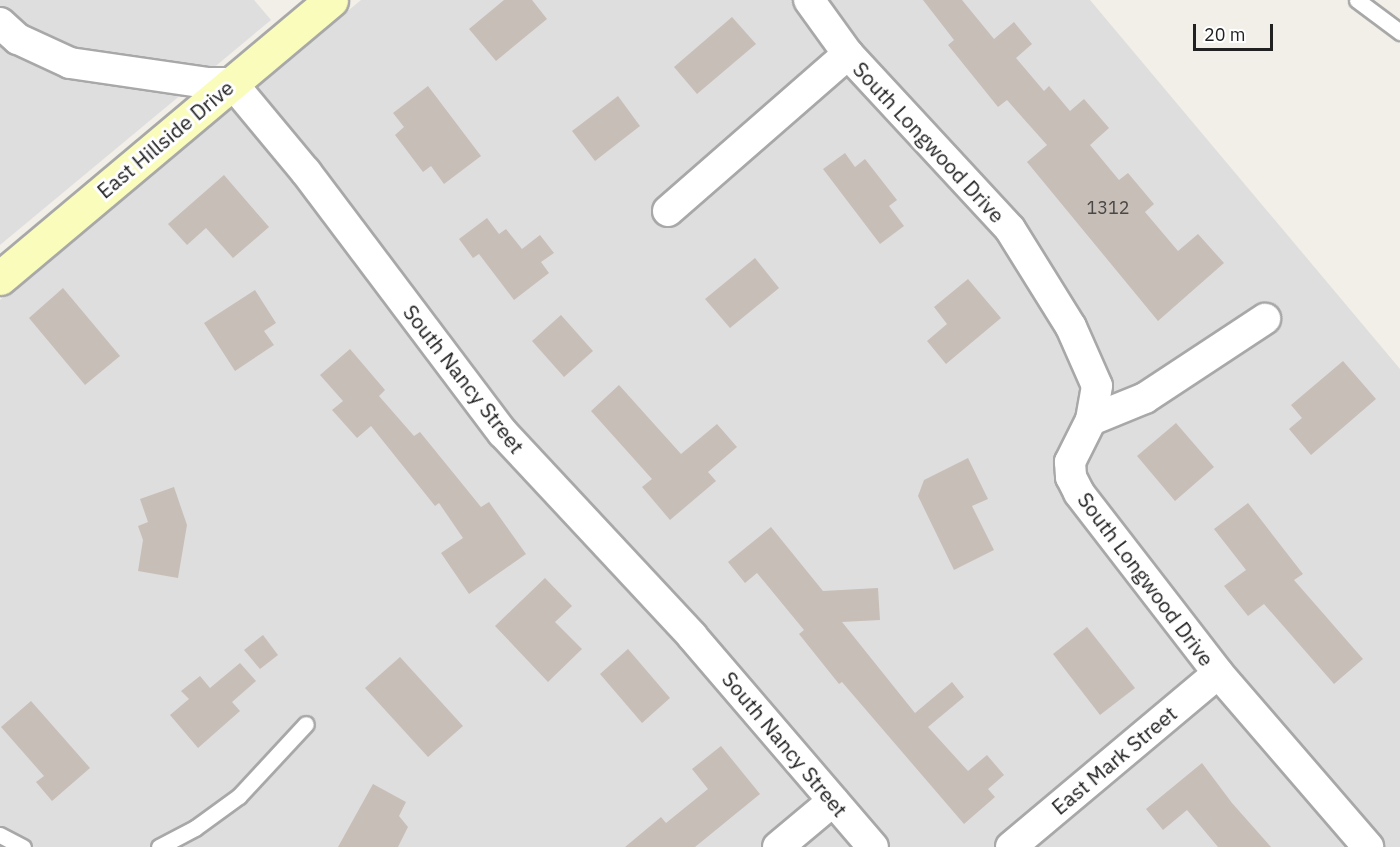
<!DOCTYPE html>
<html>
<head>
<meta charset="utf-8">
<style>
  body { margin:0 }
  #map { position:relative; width:1400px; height:847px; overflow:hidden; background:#f2eee8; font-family:"IBM Plex Sans",sans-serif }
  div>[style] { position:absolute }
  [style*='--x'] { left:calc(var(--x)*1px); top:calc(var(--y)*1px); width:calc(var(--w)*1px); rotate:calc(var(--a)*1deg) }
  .residential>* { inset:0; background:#dfdede }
  .building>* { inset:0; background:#c7beb7 }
  .roads { filter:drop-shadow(2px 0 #a8a8a8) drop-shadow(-2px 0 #a8a8a8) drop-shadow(0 2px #a8a8a8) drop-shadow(0 -2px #a8a8a8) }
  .service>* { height:15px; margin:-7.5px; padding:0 7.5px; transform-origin:7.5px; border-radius:7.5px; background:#fff }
  .minor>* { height:30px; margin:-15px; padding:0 15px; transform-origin:15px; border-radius:15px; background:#fff }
  .secondary>* { height:33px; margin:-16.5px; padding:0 16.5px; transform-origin:16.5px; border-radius:16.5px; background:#fafcbc }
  span { translate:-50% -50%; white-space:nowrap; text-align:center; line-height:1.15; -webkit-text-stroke:6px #fff; paint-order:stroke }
  .number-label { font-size:18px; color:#4a4846 }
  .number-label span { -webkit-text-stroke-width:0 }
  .street-label { font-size:21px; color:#212121 }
  .scale { position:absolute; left:1193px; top:24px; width:80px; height:27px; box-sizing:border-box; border:3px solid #212121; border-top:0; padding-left:8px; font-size:18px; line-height:21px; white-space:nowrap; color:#212121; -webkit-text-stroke:4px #fff; paint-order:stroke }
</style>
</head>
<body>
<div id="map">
  <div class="residential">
    <div style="clip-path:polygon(0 0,254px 0,271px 20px,0 245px)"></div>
    <div style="clip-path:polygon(361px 0,1090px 0,1400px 369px,1400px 847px,0 847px,0 300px)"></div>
  </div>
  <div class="building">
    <div style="clip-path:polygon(504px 0,532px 0,547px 19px,496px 61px,469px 29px)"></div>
    <div style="clip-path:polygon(923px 0,962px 0,994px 39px,1014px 22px,1032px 44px,1016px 58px,1044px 91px,1049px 86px,1070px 111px,1084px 99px,1109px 128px,1090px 145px,1119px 180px,1128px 173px,1154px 204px,1145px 212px,1178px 251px,1198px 234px,1224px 263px,1158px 321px,1027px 162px,1047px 145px,1007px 100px,998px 107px,948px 45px,954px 40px)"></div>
    <div style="clip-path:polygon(732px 17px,756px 44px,697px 94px,674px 67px)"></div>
    <div style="clip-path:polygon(428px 86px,481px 156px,444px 184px,431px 166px,423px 172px,395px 135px,404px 127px,393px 113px)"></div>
    <div style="clip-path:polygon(618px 96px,640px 126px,595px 161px,572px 131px)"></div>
    <div style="clip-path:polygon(845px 153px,855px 167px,865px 159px,897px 200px,889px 206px,904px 226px,880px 244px,823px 169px)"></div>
    <div style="clip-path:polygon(224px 175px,269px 227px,233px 258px,206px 228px,187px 245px,168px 224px)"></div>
    <div style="clip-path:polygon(487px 218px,499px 234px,506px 229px,522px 249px,540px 235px,554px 253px,541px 262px,549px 273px,514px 300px,479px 254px,473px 258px,459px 239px)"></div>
    <div style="clip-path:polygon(755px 258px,779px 288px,730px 328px,705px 299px)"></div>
    <div style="clip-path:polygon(968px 279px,1001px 318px,946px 364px,927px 341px,947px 324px,934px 307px)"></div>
    <div style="clip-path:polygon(63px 288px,120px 356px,85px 385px,29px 318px)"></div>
    <div style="clip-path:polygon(255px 290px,276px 323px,264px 331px,274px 345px,235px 371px,204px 323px)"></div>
    <div style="clip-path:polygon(561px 315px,593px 351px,564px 377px,532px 341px)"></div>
    <div style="clip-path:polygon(350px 349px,385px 390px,379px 396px,414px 436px,420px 432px,481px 507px,489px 502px,526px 554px,469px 594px,441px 553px,463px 538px,439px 503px,435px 506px,371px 426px,357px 438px,332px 410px,343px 401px,320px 375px)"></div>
    <div style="clip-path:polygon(1343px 361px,1376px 399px,1311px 455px,1289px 429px,1302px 418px,1291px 405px)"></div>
    <div style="clip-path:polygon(619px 385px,681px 454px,717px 424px,737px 447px,708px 472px,716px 481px,670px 520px,642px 487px,652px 479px,591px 411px)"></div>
    <div style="clip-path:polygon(1176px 423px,1214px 467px,1175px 501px,1137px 456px)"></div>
    <div style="clip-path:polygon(968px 458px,988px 499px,972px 506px,994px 550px,954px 570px,918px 496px,924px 480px)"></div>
    <div style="clip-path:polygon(174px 487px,187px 525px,178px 578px,138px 571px,143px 540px,138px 526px,148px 522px,140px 499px)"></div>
    <div style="clip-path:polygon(1248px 503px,1303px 574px,1294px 580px,1363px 659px,1334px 684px,1264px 604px,1248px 616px,1224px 586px,1246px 570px,1214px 529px)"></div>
    <div style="clip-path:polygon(771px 527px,823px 591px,878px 588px,880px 620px,842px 622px,915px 713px,952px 682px,964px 697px,928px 727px,968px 771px,987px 755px,1004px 775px,988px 789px,995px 797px,964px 824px,842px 682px,839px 684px,799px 634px,804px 630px,757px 573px,745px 583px,728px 562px)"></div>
    <div style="clip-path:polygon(545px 578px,572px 606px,555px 622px,582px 649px,548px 682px,495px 626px)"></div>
    <div style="clip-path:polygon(1087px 627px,1135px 688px,1100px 715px,1053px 654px)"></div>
    <div style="clip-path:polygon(263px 635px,278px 655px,260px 669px,244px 650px)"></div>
    <div style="clip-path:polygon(628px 649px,670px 698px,642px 723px,600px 674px)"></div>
    <div style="clip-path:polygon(400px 657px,463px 726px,428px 757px,365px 688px)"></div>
    <div style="clip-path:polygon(240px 663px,256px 681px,232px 702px,240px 711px,198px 748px,170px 715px,189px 699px,181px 691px,200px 676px,210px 688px)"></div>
    <div style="clip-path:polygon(31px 701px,90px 768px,52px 801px,36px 782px,44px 776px,1px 727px)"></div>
    <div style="clip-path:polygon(721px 746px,760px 794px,695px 847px,625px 847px,661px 817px,666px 823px,708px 789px,692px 769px)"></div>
    <div style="clip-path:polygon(1202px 763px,1232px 803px,1271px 847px,1218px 847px,1187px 810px,1163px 830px,1146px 809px)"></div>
    <div style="clip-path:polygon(373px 784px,406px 802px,399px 816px,408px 827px,398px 847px,338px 847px)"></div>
  </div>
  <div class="roads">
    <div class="service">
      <div style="--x:1357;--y:0;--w:54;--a:36.7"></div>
      <div style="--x:0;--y:835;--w:26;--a:28"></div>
      <div style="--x:159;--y:847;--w:41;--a:-27.8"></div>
      <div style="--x:195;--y:828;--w:54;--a:-36"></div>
      <div style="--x:239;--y:796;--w:98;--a:-47.1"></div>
    </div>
    <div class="minor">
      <div style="--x:809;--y:0;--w:67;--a:54.2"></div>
      <div style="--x:848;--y:54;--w:238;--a:47.2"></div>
      <div style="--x:1010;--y:229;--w:115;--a:58.1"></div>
      <div style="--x:1071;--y:327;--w:64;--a:66.2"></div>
      <div style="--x:1097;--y:386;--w:35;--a:100"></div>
      <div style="--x:1091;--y:420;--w:47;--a:116.6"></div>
      <div style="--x:1070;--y:462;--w:15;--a:86"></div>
      <div style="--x:1071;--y:477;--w:18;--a:63"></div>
      <div style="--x:1079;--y:493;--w:227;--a:52.3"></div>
      <div style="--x:1218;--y:673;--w:230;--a:49.2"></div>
      <div style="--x:0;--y:23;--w:24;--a:42"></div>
      <div style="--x:18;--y:39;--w:57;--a:24.8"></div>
      <div style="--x:70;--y:63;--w:138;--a:8.3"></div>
      <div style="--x:207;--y:83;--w:25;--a:0"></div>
      <div style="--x:232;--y:83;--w:116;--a:50.3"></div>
      <div style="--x:306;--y:172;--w:327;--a:53"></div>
      <div style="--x:503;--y:433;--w:277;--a:47"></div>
      <div style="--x:692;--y:636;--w:278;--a:49.4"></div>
      <div style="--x:668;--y:211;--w:239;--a:-41.1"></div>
      <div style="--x:1091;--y:420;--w:58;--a:-22.2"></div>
      <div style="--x:1145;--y:398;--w:144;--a:-33.4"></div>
      <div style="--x:778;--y:847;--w:72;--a:-39.9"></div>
      <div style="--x:1011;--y:847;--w:270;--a:-40"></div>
    </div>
    <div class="secondary">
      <div style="--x:0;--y:278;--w:432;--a:-40"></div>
    </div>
  </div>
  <div class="number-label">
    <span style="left:1108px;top:208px">1312</span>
  </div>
  <div class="street-label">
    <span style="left:165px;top:139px;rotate:-40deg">East Hillside Drive</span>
    <span style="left:929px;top:142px;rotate:47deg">South Longwood Drive</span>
    <span style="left:464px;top:379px;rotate:52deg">South Nancy Street</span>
    <span style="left:1146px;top:579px;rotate:53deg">South Longwood Drive</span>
    <span style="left:785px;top:744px;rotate:50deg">South Nancy Street</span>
    <span style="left:1114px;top:760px;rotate:-40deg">East Mark Street</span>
  </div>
  <div class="scale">20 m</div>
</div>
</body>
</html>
